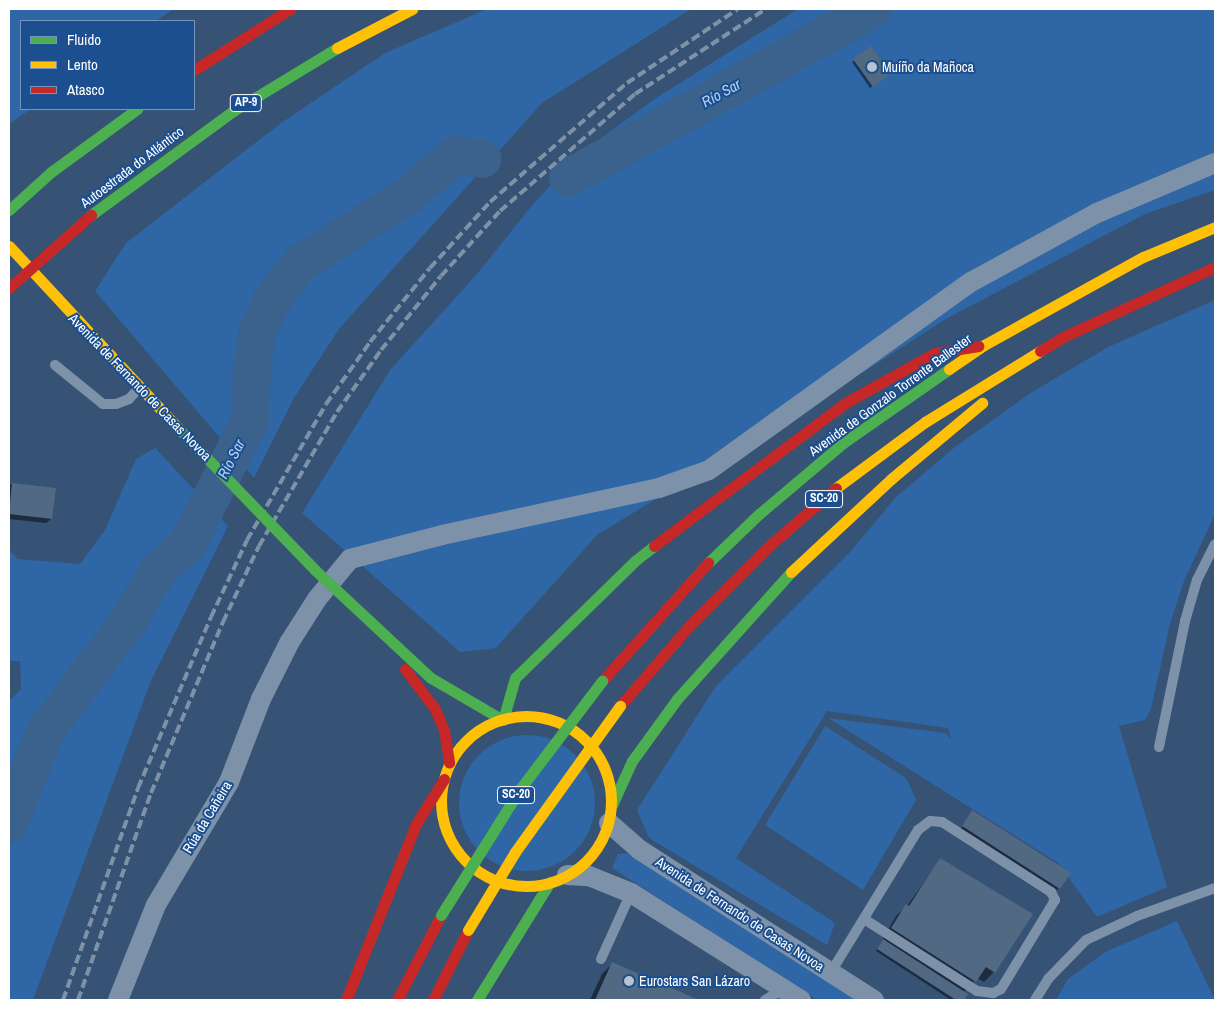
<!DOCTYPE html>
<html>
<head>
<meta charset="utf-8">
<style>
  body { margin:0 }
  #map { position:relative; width:1224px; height:1009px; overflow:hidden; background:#365274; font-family:"Archivo Narrow",sans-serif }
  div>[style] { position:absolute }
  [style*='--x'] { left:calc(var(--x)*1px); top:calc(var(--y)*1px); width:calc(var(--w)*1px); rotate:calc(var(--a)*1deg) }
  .green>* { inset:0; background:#2f66a5 }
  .round { border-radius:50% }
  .shadow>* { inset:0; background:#0007 }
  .river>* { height:38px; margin:-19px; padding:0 19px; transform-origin:19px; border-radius:19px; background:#3b618d }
  .building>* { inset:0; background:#526984 }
  .lane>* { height:10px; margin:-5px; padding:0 5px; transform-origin:5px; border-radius:5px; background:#7d92a8 }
  .street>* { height:20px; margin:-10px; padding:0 10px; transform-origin:10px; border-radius:10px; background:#7d92a8 }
  .fast>* { height:11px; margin:-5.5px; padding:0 5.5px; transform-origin:5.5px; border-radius:5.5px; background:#4caf50 }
  .slow>* { height:11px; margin:-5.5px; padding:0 5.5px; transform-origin:5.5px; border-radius:5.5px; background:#ffc107 }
  .slow>.ring { margin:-5.5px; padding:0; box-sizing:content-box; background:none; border:11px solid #ffc107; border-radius:50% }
  .jam>* { height:11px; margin:-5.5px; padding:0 5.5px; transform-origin:5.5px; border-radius:5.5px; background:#c62828 }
  .rail>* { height:4px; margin-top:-2px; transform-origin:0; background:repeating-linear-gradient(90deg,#7e92a7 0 9px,transparent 0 13px) }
  .fast-bridge>* { height:11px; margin:-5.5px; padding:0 5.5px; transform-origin:5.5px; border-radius:5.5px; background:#4caf50 }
  .slow-bridge>* { height:11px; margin:-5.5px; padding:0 5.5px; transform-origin:5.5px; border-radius:5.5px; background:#ffc107 }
  .jam-bridge>* { height:11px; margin:-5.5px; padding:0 5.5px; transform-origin:5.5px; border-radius:5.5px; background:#c62828 }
  .dots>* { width:14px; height:14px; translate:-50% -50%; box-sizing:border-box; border:2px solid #1b4f8f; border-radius:50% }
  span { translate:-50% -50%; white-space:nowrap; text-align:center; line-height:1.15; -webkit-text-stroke:4px #1b4f8f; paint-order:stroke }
  .shield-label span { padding:1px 4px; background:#1b4f8f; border:1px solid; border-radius:4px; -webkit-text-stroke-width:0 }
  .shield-label { font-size:12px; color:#fff; font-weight:700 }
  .poi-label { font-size:14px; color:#fff }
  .left { translate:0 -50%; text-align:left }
  .street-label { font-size:14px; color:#fff }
  .water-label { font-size:15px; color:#b5d3f5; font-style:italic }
  .frame { position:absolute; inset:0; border:10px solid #fff; pointer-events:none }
  .legend { position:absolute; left:20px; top:20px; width:175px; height:90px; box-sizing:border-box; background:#1b4f8f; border:1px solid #7695bc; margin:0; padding:6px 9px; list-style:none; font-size:15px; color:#fff }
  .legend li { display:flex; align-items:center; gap:10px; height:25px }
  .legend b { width:25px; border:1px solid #7695bc }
</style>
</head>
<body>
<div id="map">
  <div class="green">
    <div style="clip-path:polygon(9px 9px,174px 9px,156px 21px,21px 21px,21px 109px,31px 109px,9px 124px)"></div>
    <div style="clip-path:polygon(487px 9px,691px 9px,542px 103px,339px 329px,294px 398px,254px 478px,95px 291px,126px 243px,281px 123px,385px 53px)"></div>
    <div style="clip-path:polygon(798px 9px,1215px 9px,1215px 190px,1145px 214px,944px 320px,870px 368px,597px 535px,496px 648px,460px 652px,302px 513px,390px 370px,477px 274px,529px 209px,578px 155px,656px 98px)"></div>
    <div style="clip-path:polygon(1215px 300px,1215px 514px,1184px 581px,1170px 624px,1151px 709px,1145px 720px,1119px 726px,1167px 887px,1097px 917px,1058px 863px,828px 718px,945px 733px,951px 739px,948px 728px,827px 711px,736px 858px,835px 923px,827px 945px,649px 838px,637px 810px,716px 686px,851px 551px,896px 497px,955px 447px,1029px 394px,1108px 347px)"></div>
    <div style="clip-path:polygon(155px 448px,228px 526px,150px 683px,33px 1000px,9px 1000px,9px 701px,21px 689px,20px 661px,9px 661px,9px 550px,18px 559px,80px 564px,105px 530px,136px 459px)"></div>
    <div style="clip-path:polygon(825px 726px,906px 778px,916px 800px,863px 890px,765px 825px)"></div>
    <div class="round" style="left:459px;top:735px;width:136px;height:136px"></div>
    <div style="clip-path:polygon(627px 853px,856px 1000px,817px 1000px,612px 868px,618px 854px)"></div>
    <div style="clip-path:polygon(1177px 921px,1215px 1000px,1056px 1000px,1068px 979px,1105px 952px)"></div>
  </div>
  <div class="shadow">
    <div style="clip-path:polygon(871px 48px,887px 76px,870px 88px,852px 62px)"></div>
    <div style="clip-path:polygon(9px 484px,54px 489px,51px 519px,46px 523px,9px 519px)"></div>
    <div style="clip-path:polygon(970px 814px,1059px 888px,1057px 890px,961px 829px)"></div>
    <div style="clip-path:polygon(941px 859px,994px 972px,984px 982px,977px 978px,964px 992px,966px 994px,962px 1000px,951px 1000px,876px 951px,896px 916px,907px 906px)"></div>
    <div style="clip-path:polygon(612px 964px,696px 1000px,590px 1000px,602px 974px)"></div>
  </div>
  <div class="river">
    <div style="--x:568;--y:178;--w:349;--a:-29"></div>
    <div style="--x:9;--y:824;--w:99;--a:-68.6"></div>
    <div style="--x:45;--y:732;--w:136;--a:-53"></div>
    <div style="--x:127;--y:623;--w:61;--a:-59.2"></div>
    <div style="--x:158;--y:571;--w:42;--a:-43.1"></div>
    <div style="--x:189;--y:542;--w:136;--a:-63.4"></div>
    <div style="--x:250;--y:420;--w:53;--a:-87.8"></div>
    <div style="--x:252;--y:367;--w:36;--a:-81"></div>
    <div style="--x:258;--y:331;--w:36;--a:-66"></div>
    <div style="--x:273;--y:298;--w:45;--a:-51.3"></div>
    <div style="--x:301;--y:263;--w:129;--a:-32.3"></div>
    <div style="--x:410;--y:194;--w:60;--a:-40.9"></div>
    <div style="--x:455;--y:155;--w:28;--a:8"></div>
  </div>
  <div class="building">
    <div style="clip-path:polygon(871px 46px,891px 74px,873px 87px,853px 59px)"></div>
    <div style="clip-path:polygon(12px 483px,56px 488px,52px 519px,9px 514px)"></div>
    <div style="clip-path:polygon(972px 810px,1071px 873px,1060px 889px,962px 826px)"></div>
    <div style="clip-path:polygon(940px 858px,1033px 914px,995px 973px,986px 967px,976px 982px,891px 928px,906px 904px,909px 906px)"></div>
    <div style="clip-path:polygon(883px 939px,968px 994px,964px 1000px,956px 1000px,877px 949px)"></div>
    <div style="clip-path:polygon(612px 962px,699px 1000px,595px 1000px)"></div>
  </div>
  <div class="lane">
    <div style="--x:55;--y:365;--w:62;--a:39.1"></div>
    <div style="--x:103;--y:404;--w:13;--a:0"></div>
    <div style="--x:116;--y:404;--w:14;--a:-21"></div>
    <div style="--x:129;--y:399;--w:15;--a:-48"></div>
    <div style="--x:1159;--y:747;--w:129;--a:-78.3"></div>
    <div style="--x:1185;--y:621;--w:43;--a:-73.7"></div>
    <div style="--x:1197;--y:580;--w:40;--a:-63.4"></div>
    <div style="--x:601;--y:959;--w:72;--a:-65.6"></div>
    <div style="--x:831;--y:972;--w:167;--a:-58.5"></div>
    <div style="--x:918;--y:830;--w:15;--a:-37"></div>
    <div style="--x:930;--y:821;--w:12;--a:5"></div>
    <div style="--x:942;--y:822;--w:130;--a:32.7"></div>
    <div style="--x:1051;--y:892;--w:9;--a:63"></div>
    <div style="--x:1055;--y:900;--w:104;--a:121.2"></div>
    <div style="--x:1001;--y:989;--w:9;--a:153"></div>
    <div style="--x:993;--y:993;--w:16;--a:-173"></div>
    <div style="--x:977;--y:991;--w:134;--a:-147.5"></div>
    <div style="--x:765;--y:1000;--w:21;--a:-31"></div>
    <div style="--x:1035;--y:1000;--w:25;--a:-58"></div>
    <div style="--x:1048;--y:979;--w:54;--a:-45.7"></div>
    <div style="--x:1086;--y:940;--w:56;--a:-25.2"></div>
    <div style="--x:1137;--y:916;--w:83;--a:-19.7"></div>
  </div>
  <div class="street">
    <div style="--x:609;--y:823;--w:41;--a:41.1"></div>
    <div style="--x:640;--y:850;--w:278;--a:32.7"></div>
    <div style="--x:567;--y:875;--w:22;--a:3"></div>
    <div style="--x:589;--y:876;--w:45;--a:22"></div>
    <div style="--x:631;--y:893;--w:201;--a:32.2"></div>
    <div style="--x:118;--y:1000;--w:102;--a:-68.2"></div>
    <div style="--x:156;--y:905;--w:143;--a:-59.3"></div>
    <div style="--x:229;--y:782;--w:89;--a:-68.9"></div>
    <div style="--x:261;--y:699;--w:63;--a:-63.4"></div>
    <div style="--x:289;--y:643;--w:52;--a:-57.5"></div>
    <div style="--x:317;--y:599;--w:52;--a:-50.5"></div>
    <div style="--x:350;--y:559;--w:95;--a:-14.6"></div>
    <div style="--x:442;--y:535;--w:222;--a:-12.2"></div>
    <div style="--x:659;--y:488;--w:53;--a:-19.8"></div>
    <div style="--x:709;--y:470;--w:322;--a:-35.7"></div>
    <div style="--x:971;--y:282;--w:144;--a:-28.7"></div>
    <div style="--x:1097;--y:213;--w:128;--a:-23"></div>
  </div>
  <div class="fast">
    <div style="--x:9;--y:210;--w:57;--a:-42.1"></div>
    <div style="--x:51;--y:172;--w:107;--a:-36.2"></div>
    <div style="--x:91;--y:215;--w:176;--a:-36.2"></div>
    <div style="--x:233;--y:111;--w:122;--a:-31.2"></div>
    <div style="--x:708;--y:563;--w:71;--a:-43.9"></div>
    <div style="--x:759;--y:514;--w:110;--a:-40.2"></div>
    <div style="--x:843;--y:443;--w:129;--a:-34.9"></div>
    <div style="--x:315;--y:570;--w:158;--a:43"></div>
    <div style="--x:431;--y:678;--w:83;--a:30.3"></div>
    <div style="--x:503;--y:720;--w:44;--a:-74.1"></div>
    <div style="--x:515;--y:678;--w:169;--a:-44.3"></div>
    <div style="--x:636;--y:560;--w:23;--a:-38"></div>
    <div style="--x:612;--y:805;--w:48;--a:-65.6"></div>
    <div style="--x:632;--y:761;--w:77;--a:-54"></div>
    <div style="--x:677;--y:699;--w:171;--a:-48.1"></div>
    <div style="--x:477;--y:1000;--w:139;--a:-58.3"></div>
  </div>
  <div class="slow">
    <div style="--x:337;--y:48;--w:85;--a:-27.5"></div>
    <div style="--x:9;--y:246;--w:247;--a:47.1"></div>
    <div style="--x:949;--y:369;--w:42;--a:-34.4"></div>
    <div style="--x:984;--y:345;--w:182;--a:-29"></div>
    <div style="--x:1143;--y:257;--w:78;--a:-22.6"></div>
    <div style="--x:836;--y:488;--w:111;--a:-36.6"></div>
    <div style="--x:925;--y:422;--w:135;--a:-31.7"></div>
    <div style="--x:791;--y:572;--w:137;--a:-42.9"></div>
    <div style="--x:891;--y:479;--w:119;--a:-39.9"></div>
    <div class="ring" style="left:441px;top:716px;width:159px;height:159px"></div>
  </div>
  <div class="jam">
    <div style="--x:194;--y:70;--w:114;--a:-32.4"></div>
    <div style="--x:1040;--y:351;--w:29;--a:-31"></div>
    <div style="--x:1065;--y:336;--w:165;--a:-24.7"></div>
    <div style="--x:654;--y:546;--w:239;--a:-36.8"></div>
    <div style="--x:845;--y:403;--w:103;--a:-29.1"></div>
    <div style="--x:935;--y:353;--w:44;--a:-9.2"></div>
    <div style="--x:405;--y:669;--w:50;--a:53.1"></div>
    <div style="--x:435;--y:709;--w:23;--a:67"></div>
    <div style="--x:444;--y:730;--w:33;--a:81"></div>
    <div style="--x:602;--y:681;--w:159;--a:-48.1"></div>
    <div style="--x:620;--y:706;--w:106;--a:-49.2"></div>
    <div style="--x:689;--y:626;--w:115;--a:-45"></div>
    <div style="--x:770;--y:545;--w:87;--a:-40.8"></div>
    <div style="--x:346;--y:1000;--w:189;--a:-68.3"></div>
    <div style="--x:416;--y:824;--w:53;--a:-58.1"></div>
    <div style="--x:397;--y:1000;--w:96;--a:-62.6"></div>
    <div style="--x:433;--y:1000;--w:78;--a:-63.4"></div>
  </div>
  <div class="rail">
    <div style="--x:63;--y:1000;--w:225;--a:-70.5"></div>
    <div style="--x:138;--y:788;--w:186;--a:-66.9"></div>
    <div style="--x:211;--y:617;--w:85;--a:-64.9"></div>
    <div style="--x:247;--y:540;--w:157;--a:-59.8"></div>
    <div style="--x:326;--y:404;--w:76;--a:-54.6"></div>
    <div style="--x:370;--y:342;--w:95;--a:-51"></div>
    <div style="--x:430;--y:268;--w:89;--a:-47.7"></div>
    <div style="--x:490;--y:202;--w:181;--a:-41"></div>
    <div style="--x:627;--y:83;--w:133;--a:-33.7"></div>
    <div style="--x:78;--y:1000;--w:219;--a:-70.6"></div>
    <div style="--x:151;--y:793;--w:186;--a:-67.2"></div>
    <div style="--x:223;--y:622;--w:84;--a:-64.7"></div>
    <div style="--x:259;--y:546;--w:155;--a:-59.8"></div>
    <div style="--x:337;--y:412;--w:76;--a:-54.6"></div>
    <div style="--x:381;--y:350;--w:95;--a:-51"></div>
    <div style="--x:441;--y:276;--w:88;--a:-47.8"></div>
    <div style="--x:500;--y:211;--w:179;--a:-40.9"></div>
    <div style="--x:635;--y:94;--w:156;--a:-33"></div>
  </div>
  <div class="fast-bridge">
    <div style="--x:177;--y:427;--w:199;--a:46"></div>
    <div style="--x:441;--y:915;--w:149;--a:-57.9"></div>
    <div style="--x:520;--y:789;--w:136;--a:-52.8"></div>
  </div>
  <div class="slow-bridge">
    <div style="--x:468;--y:930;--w:91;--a:-58.9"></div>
    <div style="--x:515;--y:852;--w:180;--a:-54.3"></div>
  </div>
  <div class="jam-bridge">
    <div style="--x:9;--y:288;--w:110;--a:-41.7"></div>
  </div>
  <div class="dots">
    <div style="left:872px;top:67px;background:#b9c2ce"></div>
    <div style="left:629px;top:981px;background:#b9c2ce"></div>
  </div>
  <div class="shield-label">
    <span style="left:246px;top:103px">AP-9</span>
    <span style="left:824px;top:499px">SC-20</span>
    <span style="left:516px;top:795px">SC-20</span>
  </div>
  <div class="poi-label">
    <span class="left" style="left:882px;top:67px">Muíño da Mañoca</span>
    <span class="left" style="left:639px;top:981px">Eurostars San Lázaro</span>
  </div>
  <div class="street-label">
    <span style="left:132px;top:167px;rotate:-37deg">Autoestrada do Atlántico</span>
    <span style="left:140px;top:387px;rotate:46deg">Avenida de Fernando de Casas Novoa</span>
    <span style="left:890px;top:395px;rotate:-36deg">Avenida de Gonzalo Torrente Ballester</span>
    <span style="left:207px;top:817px;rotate:-59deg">Rúa da Cañeira</span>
    <span style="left:740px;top:914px;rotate:33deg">Avenida de Fernando de Casas Novoa</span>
  </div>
  <div class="water-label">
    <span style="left:721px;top:93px;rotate:-29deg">Río Sar</span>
    <span style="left:231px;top:459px;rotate:-63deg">Río Sar</span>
  </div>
  <div class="frame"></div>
  <ul class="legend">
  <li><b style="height:6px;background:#4caf50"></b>Fluido</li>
  <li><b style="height:6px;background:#ffc107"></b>Lento</li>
  <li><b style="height:6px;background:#c62828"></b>Atasco</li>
  </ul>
</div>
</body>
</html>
